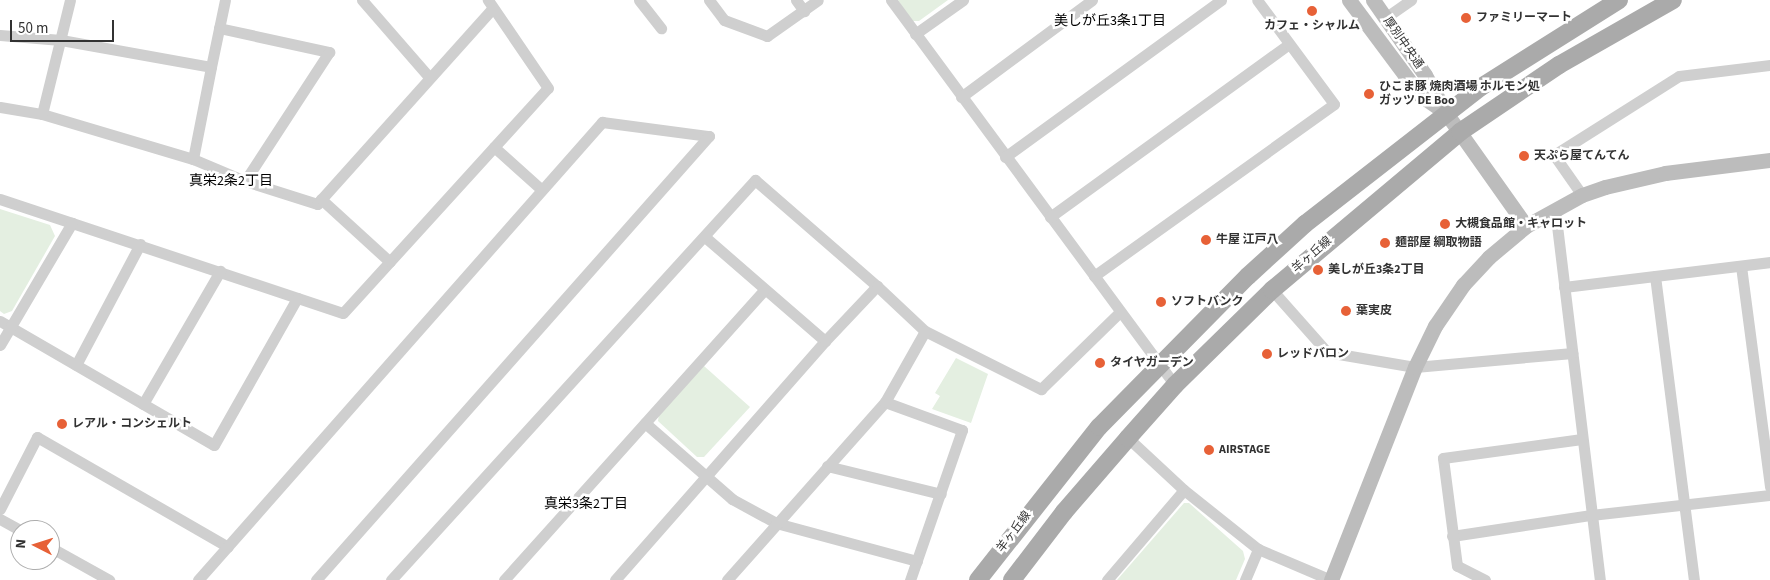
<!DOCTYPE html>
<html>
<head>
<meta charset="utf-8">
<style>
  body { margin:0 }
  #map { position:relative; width:1770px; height:580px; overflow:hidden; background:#fff; font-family:"Source Sans 3","Noto Sans JP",sans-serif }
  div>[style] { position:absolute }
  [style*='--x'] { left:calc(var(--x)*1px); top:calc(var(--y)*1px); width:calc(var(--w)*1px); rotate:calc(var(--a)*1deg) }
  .green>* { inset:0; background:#e4efe1 }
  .street>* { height:11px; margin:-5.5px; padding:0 5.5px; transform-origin:5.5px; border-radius:5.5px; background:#cfcfcf }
  .secondary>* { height:15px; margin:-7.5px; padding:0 7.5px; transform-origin:7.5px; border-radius:7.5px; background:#bcbcbc }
  .primary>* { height:18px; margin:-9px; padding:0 9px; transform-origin:9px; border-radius:9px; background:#aaa }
  .dots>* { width:14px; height:14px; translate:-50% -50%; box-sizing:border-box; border:2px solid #fff; border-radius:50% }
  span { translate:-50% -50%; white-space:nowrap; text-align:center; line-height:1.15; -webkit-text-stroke:5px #fff; paint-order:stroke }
  .poi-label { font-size:12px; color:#323232; font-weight:700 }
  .left { translate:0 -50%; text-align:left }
  .street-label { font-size:12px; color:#323232 }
  .neighbourhood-label { font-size:14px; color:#000 }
  .north { position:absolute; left:10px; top:520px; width:50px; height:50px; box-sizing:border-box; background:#fff; border:1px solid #adadad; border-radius:50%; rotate:275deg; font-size:14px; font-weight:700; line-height:20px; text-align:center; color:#323232 }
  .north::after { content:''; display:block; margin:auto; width:18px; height:22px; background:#e76137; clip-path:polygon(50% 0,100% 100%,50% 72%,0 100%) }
  .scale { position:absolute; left:10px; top:20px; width:104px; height:22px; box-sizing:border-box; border:2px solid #323232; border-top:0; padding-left:6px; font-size:15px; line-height:18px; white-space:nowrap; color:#323232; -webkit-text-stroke:4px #fff; paint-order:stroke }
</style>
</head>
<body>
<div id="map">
  <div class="green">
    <div style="clip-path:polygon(898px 0,948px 0,919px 21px,911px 21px)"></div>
    <div style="clip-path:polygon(0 209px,50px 225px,55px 236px,12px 311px,4px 314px,0 311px)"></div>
    <div style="clip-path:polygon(956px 358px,988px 374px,971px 423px,932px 409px,940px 396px,935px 393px)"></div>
    <div style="clip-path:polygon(704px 366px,750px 407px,704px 457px,697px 457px,658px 421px,659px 414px)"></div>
    <div style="clip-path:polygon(1184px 503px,1189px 503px,1243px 551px,1245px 559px,1236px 580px,1117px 580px)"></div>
  </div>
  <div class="street">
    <div style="--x:362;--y:0;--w:102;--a:49"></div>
    <div style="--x:639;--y:0;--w:36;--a:52"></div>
    <div style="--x:709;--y:0;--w:25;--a:53"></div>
    <div style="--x:724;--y:20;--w:46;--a:20.4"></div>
    <div style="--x:767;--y:36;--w:62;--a:-35.2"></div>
    <div style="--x:796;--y:0;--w:14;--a:54"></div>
    <div style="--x:891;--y:0;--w:478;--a:53.6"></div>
    <div style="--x:1385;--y:18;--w:32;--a:-35"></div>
    <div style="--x:219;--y:28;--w:113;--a:12.3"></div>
    <div style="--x:329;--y:52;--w:154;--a:123.1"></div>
    <div style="--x:915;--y:34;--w:59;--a:-35.3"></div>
    <div style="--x:0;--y:35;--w:61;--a:4.7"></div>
    <div style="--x:61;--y:40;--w:152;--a:10.2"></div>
    <div style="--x:211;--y:67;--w:68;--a:-78.2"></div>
    <div style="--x:961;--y:97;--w:163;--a:-36.5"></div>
    <div style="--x:0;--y:107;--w:43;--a:9.5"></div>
    <div style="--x:42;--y:114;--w:158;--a:16.6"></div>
    <div style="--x:193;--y:159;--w:56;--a:22.9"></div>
    <div style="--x:245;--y:181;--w:76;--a:17.7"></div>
    <div style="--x:317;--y:204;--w:263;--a:-48.1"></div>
    <div style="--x:42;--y:114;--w:117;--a:-76.2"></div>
    <div style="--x:494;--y:147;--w:64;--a:41.9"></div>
    <div style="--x:1005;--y:157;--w:267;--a:-36"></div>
    <div style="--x:193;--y:159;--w:94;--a:-78.9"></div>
    <div style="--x:1582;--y:195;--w:49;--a:-125"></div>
    <div style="--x:1554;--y:155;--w:148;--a:-32.3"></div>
    <div style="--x:1679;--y:76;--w:92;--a:-6.9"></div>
    <div style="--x:0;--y:199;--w:361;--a:18.4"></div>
    <div style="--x:343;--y:313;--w:304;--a:-47.7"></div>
    <div style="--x:548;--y:88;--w:107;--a:-124.3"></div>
    <div style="--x:321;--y:199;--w:93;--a:42.4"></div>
    <div style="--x:1555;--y:209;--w:374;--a:83.1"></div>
    <div style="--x:1050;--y:217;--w:294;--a:-35.9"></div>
    <div style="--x:705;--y:237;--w:159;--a:40.9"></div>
    <div style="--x:1741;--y:266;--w:223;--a:82.5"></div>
    <div style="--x:1094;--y:276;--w:295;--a:-35.6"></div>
    <div style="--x:1334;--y:104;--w:129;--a:-126.5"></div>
    <div style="--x:1655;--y:276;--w:306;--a:82.7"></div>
    <div style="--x:1564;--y:287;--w:208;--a:-6.9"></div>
    <div style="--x:1272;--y:290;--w:83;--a:48.4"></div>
    <div style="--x:1327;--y:352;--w:89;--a:9.7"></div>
    <div style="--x:1415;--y:367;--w:158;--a:-5.1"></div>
    <div style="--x:0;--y:321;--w:247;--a:30.1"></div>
    <div style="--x:214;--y:445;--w:169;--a:-60.5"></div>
    <div style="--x:0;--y:345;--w:142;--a:-59.5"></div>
    <div style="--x:76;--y:365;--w:137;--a:-62.1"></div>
    <div style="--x:885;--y:402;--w:82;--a:20"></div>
    <div style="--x:962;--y:430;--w:159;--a:109.1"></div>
    <div style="--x:143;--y:404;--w:154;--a:-59.9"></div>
    <div style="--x:645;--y:423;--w:116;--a:41.1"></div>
    <div style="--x:732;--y:499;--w:50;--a:28.6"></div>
    <div style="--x:776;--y:523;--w:146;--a:15.1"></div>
    <div style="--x:1128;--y:438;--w:76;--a:42.9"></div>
    <div style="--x:1184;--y:490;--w:95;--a:38.6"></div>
    <div style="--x:1258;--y:549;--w:79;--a:23"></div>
    <div style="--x:827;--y:466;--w:117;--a:13.8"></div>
    <div style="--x:0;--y:509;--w:81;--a:-62.8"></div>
    <div style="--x:37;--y:437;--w:220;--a:29.9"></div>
    <div style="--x:0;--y:519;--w:23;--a:29"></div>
    <div style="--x:1452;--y:536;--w:141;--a:-8.6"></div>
    <div style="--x:1591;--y:515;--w:180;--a:-6.4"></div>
    <div style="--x:50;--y:547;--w:68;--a:29.2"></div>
    <div style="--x:198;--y:580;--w:611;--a:-48.58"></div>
    <div style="--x:602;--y:122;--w:108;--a:7.5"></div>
    <div style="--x:316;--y:580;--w:593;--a:-48.49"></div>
    <div style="--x:391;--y:580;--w:541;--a:-47.7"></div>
    <div style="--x:755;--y:180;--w:162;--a:41"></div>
    <div style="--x:504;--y:580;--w:389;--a:-48.1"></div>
    <div style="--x:615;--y:580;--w:318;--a:-48.7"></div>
    <div style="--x:825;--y:341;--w:76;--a:-46.6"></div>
    <div style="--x:877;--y:286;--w:66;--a:43.2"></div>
    <div style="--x:925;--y:331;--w:130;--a:26.6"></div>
    <div style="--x:1041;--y:389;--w:110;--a:-44.3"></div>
    <div style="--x:727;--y:580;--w:238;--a:-48.4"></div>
    <div style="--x:885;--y:402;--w:81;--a:-60.6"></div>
    <div style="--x:1107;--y:580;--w:118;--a:-49.5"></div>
    <div style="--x:1245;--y:580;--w:34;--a:-67"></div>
    <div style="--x:1485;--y:580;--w:31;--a:-153"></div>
    <div style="--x:1457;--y:566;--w:109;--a:-97.4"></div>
    <div style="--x:1443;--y:458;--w:140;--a:-7.8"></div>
  </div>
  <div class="secondary">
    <div style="--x:1349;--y:0;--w:117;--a:53.3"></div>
    <div style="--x:1419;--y:94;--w:32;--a:35"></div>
    <div style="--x:1373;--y:0;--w:91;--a:55.3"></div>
    <div style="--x:1425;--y:75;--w:43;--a:61.1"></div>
    <div style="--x:1446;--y:113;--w:138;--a:54.7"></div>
    <div style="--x:1331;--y:580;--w:229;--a:-68.5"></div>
    <div style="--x:1415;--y:367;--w:46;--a:-64"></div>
    <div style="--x:1435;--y:326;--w:50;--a:-55.7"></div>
    <div style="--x:1463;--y:285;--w:38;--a:-47"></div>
    <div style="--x:1489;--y:257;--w:48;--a:-40"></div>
    <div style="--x:1526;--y:226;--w:64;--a:-29"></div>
    <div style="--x:1582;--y:195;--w:24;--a:-19"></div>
    <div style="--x:1605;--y:187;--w:62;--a:-13.1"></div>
    <div style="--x:1665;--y:173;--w:106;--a:-7.1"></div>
  </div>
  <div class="primary">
    <div style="--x:978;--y:580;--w:195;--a:-51.7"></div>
    <div style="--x:1099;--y:427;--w:212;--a:-45.4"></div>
    <div style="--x:1248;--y:276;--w:77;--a:-42.4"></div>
    <div style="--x:1305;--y:224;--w:223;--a:-37.9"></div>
    <div style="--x:1481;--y:87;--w:163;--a:-32.2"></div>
    <div style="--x:1012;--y:580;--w:86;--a:-52.6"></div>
    <div style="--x:1064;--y:512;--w:98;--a:-49.1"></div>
    <div style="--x:1128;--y:438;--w:71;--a:-48.4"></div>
    <div style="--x:1175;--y:385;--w:136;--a:-44.4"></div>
    <div style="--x:1272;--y:290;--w:246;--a:-40"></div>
    <div style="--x:1460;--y:132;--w:120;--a:-34.1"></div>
    <div style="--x:1559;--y:65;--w:131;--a:-29.7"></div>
  </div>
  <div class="dots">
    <div style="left:1312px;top:11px;background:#e76137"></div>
    <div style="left:1466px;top:18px;background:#e76137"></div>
    <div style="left:1369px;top:94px;background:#e76137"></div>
    <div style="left:1524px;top:156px;background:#e76137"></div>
    <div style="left:1445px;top:224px;background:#e76137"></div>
    <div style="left:1206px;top:240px;background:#e76137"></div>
    <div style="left:1385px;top:243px;background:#e76137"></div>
    <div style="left:1318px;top:270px;background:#e76137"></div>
    <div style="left:1161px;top:302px;background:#e76137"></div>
    <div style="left:1346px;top:311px;background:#e76137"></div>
    <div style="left:1267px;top:354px;background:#e76137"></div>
    <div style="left:1100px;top:363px;background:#e76137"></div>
    <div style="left:62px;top:424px;background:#e76137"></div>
    <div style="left:1209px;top:450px;background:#e76137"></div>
  </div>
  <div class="poi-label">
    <span class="left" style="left:1476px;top:18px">ファミリーマート</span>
    <span style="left:1312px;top:26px">カフェ・シャルム</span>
    <span class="left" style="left:1379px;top:94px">ひこま豚 焼肉酒場 ホルモン処<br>ガッツ DE Boo</span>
    <span class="left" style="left:1534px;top:156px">天ぷら屋てんてん</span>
    <span class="left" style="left:1455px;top:224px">大槻食品館・キャロット</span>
    <span class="left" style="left:1216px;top:240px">牛屋 江戸八</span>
    <span class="left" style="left:1395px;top:243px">麺部屋 綱取物語</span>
    <span class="left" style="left:1328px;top:270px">美しが丘3条2丁目</span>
    <span class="left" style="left:1171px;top:302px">ソフトバンク</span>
    <span class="left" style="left:1356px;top:311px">葉実皮</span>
    <span class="left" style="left:1277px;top:354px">レッドバロン</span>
    <span class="left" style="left:1110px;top:363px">タイヤガーデン</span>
    <span class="left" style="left:72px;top:424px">レアル・コンシェルト</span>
    <span class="left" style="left:1219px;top:450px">AIRSTAGE</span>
  </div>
  <div class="street-label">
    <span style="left:1403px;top:43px;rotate:55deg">厚別中央通</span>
    <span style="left:1312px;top:255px;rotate:-41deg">羊ヶ丘線</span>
    <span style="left:1014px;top:532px;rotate:-53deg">羊ヶ丘線</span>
  </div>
  <div class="neighbourhood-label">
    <span style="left:1110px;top:21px">美しが丘3条1丁目</span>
    <span style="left:231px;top:181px">真栄2条2丁目</span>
    <span style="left:586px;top:504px">真栄3条2丁目</span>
  </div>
  <div class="north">N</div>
  <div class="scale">50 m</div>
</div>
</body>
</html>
